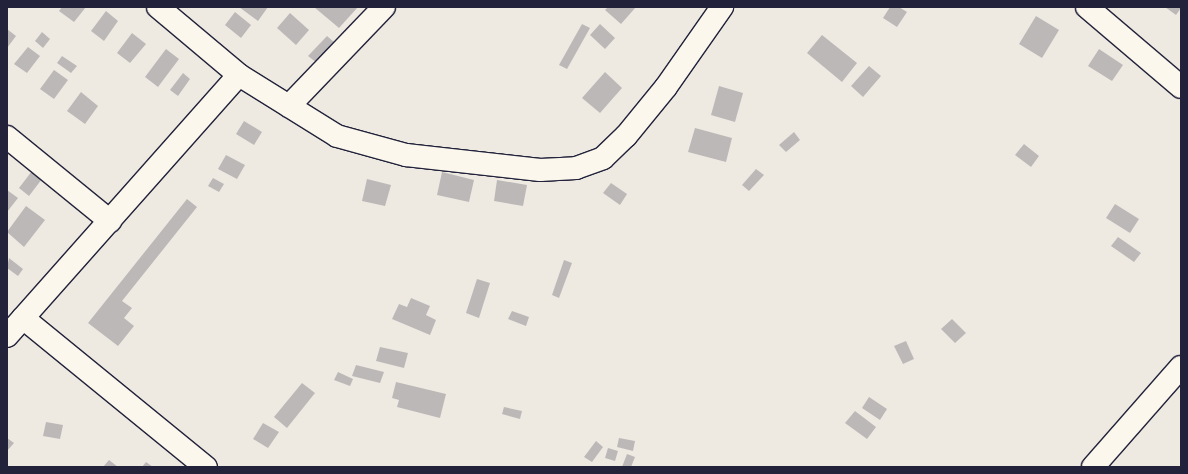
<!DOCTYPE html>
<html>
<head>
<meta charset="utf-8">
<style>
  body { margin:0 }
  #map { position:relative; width:1188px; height:474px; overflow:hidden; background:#eeeae2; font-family:Itim,sans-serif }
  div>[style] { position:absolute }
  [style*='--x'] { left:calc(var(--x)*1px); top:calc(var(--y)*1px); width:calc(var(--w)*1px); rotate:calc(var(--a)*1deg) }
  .building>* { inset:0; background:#bcb8b8 }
  .roads { filter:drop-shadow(1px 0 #22223b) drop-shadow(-1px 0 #22223b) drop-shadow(0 1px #22223b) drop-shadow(0 -1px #22223b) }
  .minor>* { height:22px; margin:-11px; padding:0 11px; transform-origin:11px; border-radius:11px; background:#fbf7ec }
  span { translate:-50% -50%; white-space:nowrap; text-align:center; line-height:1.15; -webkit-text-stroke:3px #fbf7ec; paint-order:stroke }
  .frame { position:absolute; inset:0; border:8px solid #22223b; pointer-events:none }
</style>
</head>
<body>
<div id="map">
  <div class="building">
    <div style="clip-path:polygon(62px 7px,86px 7px,74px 22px,59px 11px)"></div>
    <div style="clip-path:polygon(239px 7px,268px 7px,258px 21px)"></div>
    <div style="clip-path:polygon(314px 7px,358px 7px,339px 28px)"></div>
    <div style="clip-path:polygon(608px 7px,636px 7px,621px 24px,605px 10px)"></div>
    <div style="clip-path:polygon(890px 7px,899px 7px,907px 12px,897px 27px,883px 18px)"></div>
    <div style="clip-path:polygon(1165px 7px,1181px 7px,1181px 8px,1176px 15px)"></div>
    <div style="clip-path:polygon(106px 11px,118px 21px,104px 41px,91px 31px)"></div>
    <div style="clip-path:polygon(235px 12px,251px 25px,241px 38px,225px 25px)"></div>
    <div style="clip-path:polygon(290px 13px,309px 30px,296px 45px,277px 28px)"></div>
    <div style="clip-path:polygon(1036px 16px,1059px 30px,1042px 58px,1019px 44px)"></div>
    <div style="clip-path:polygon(582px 24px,590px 28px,567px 69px,559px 65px)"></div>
    <div style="clip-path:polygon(600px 24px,615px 38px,605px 49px,590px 35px)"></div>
    <div style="clip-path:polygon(7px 29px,16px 36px,7px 48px)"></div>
    <div style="clip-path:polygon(42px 32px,50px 39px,43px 48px,35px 41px)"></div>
    <div style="clip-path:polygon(132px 33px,146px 44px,130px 63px,117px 53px)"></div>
    <div style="clip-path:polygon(822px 35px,857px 63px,842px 82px,807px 53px)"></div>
    <div style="clip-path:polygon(327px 36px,335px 43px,317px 63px,308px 56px)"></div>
    <div style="clip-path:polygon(28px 47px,40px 56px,27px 73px,14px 64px)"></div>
    <div style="clip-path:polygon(166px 49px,179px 59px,158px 87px,145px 77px)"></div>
    <div style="clip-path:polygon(1099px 49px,1123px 65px,1112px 81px,1088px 66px)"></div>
    <div style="clip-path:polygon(62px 56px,77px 66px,71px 73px,57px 63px)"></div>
    <div style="clip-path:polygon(869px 66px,881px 76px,863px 97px,851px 86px)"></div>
    <div style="clip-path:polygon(54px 70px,68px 80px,54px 99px,40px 89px)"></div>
    <div style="clip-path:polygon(605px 72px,622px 88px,600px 113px,582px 98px)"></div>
    <div style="clip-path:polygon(183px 73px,190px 79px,178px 96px,170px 90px)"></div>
    <div style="clip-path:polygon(719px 86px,743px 93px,735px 122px,711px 115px)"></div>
    <div style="clip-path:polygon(81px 92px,98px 106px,85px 124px,67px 111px)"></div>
    <div style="clip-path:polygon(244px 121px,262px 132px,254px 145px,236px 134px)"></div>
    <div style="clip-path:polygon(695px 128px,732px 138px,726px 162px,688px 152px)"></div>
    <div style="clip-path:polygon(794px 132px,800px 140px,786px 152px,779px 145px)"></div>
    <div style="clip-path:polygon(1024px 144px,1039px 156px,1031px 167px,1015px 155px)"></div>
    <div style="clip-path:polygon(226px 155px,245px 165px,237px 179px,218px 169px)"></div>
    <div style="clip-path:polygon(756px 169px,764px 175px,749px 191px,742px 185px)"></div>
    <div style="clip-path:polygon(32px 171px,42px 179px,29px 196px,19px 188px)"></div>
    <div style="clip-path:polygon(442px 172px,474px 180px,469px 202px,437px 195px)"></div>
    <div style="clip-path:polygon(213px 178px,224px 184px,219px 192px,208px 186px)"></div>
    <div style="clip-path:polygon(367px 179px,391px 185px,385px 206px,362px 201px)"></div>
    <div style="clip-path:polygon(497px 180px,527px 185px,523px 206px,494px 201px)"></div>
    <div style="clip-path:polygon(611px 183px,627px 194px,620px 205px,603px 193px)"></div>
    <div style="clip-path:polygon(7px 190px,18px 198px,7px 212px)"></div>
    <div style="clip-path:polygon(187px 199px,197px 207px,122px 301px,132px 308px,124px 318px,134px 326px,118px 346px,88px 323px)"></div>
    <div style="clip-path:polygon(1115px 204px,1139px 219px,1130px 233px,1106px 218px)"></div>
    <div style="clip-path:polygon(26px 206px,45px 220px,24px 247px,7px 232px)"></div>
    <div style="clip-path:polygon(1118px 237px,1141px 253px,1134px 262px,1111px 246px)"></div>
    <div style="clip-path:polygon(9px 258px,23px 269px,18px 276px,7px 268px)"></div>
    <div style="clip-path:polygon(564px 260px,572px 263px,559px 298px,552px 295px)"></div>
    <div style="clip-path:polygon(477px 279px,490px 283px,479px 318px,466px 313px)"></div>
    <div style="clip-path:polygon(411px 298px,430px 306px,426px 315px,436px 320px,430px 335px,392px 319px,399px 304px,407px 307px)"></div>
    <div style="clip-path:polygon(512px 311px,529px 317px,526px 326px,508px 319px)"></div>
    <div style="clip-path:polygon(952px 319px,966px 333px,955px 343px,941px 329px)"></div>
    <div style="clip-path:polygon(906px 341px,914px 359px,903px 364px,894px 346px)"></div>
    <div style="clip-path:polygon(380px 347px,408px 353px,404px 368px,376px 361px)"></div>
    <div style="clip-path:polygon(356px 365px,384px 372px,380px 383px,352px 376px)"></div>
    <div style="clip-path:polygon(338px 372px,353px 379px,350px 386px,334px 380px)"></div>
    <div style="clip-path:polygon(396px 382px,446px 394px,440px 418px,397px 407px,399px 400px,392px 398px)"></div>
    <div style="clip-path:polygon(302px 383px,315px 393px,287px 428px,274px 417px)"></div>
    <div style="clip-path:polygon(869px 397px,887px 409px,880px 420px,862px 408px)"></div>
    <div style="clip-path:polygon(504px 407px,522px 411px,520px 419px,502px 414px)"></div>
    <div style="clip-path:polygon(855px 411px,876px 427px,867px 439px,845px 423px)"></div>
    <div style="clip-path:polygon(46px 422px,63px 425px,60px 439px,43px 436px)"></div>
    <div style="clip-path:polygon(263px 423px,279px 432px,268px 448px,253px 439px)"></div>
    <div style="clip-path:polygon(7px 438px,14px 443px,7px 451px)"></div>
    <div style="clip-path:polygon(619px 438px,635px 441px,633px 451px,617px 447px)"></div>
    <div style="clip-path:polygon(596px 441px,603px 447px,592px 462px,584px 457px)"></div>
    <div style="clip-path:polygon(608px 448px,618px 451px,615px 461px,605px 458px)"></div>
    <div style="clip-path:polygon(627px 454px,635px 457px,631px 467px,622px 467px)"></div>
    <div style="clip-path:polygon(109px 460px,118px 467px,103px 467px)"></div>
    <div style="clip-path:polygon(146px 462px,153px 467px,142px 467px)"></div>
  </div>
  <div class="roads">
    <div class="minor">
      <div style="--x:158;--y:7;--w:106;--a:40"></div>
      <div style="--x:239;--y:75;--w:115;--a:31.9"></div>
      <div style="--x:337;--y:136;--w:72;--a:15.4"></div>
      <div style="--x:406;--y:155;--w:135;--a:6.4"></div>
      <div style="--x:540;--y:170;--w:36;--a:-3"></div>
      <div style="--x:576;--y:168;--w:29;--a:-20"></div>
      <div style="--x:603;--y:158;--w:32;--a:-44"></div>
      <div style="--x:626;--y:136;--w:63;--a:-50.8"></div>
      <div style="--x:666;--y:87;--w:98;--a:-55"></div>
      <div style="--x:1087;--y:7;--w:123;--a:40.4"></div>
      <div style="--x:289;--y:106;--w:137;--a:-46.2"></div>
      <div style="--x:7;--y:137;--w:133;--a:39.2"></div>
      <div style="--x:23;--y:318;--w:236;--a:39.2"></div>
      <div style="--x:7;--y:336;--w:349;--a:-48.4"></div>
      <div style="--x:1093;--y:467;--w:133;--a:-48.7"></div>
    </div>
  </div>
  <div class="frame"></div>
</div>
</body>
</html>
